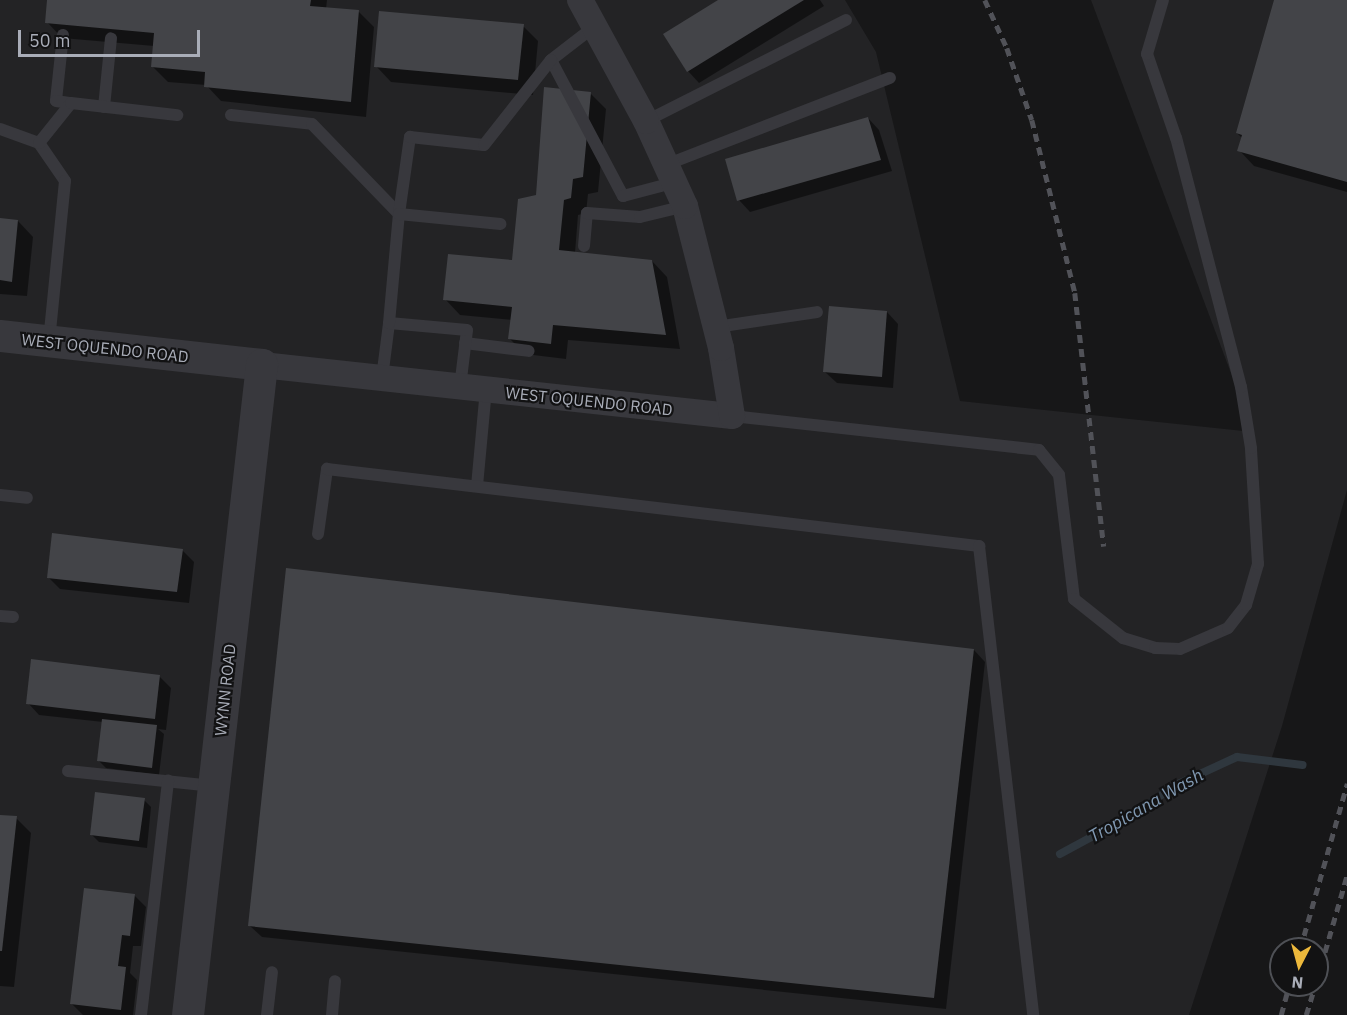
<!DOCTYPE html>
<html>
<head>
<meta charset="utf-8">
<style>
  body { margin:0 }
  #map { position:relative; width:1347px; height:1015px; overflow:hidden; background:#171718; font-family:"IBM Plex Sans",sans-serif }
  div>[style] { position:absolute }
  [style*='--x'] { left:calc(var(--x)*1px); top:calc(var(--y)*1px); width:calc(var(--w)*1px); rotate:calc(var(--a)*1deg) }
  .built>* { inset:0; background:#232325 }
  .shadow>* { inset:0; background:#0007 }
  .stream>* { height:8px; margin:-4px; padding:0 4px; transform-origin:4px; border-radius:4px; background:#2f373e }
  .building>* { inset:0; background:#434448 }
  .service>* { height:12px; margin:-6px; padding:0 6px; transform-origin:6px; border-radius:6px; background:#38383d }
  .minor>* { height:26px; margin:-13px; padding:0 13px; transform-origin:13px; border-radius:13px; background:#38383d }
  .tertiary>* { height:32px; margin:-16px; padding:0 16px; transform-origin:16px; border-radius:16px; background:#38383d }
  .rail>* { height:4.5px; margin-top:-2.25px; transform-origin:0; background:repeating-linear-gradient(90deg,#515258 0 8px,transparent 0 14px) }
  span { translate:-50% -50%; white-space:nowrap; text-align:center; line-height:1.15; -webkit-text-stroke:4.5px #121213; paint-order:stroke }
  .street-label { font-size:16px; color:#a9adb8 }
  .water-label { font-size:18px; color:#8199b2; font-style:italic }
  .north { position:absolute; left:1269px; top:937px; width:60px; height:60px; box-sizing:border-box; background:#121213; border:2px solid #4e5055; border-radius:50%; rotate:186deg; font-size:16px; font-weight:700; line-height:24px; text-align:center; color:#a9adb8 }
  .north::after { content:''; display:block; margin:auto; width:21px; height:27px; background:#ecb83b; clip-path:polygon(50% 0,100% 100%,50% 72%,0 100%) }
  .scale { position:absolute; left:18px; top:30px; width:182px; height:27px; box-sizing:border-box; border:3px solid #a9adb8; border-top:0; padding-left:8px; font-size:18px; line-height:21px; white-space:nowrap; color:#a9adb8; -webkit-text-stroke:4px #121213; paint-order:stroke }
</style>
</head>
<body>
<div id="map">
  <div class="built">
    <div style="clip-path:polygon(0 0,845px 0,876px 52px,960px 401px,1253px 432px,1091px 0,1347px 0,1347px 490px,1282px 726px,1189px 1015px,0 1015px)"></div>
  </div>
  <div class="shadow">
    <div style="clip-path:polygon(49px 0,327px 0,326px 9px,359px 12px,374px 27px,366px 117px,221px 101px,206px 85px,168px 82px,152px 66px,154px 46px,62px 38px,47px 22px)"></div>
    <div style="clip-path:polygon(721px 0,820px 0,824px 6px,699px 83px,688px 71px)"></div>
    <div style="clip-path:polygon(1276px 0,1347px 0,1347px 192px,1254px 166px,1239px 150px,1242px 138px,1237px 133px)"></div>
    <div style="clip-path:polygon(523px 26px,538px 41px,533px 95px,391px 82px,376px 66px)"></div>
    <div style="clip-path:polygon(591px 94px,606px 109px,598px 192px,588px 194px,586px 213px,578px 215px,575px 253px,652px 261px,667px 277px,680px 349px,568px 340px,566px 359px,525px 354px,510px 339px,512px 320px,460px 315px,445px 299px,513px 262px,537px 197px)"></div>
    <div style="clip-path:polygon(868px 118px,879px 130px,892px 171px,750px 212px,739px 200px)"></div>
    <div style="clip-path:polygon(0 220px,18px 221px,33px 237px,27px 296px,0 294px)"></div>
    <div style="clip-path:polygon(887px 312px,898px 324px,893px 388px,837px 383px,825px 372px)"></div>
    <div style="clip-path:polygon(182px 550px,194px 562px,189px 603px,60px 589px,48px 577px)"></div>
    <div style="clip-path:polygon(974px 650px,985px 662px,946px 1009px,262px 937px,250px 926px)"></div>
    <div style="clip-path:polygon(159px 676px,171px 688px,166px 730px,158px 729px,164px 734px,159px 775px,106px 768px,99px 761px,103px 722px,39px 715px,28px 703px)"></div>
    <div style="clip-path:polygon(144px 800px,151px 807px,147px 848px,99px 842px,91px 834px)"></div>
    <div style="clip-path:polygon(0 816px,16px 818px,31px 833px,14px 987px,0 986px)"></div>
    <div style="clip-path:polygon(134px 895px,146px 907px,141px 946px,133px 946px,130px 973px,137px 980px,133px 1015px,83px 1015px,72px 1004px)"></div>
  </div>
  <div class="stream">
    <div style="--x:1060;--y:854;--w:84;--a:-28.4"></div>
    <div style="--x:1134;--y:814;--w:51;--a:-34.6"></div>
    <div style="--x:1176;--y:785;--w:67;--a:-24.7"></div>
    <div style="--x:1237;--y:757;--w:66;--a:6.9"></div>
  </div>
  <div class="building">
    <div style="clip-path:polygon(47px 0,311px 0,310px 6px,359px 10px,351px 102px,204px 87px,205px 72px,151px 67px,154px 33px,45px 23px)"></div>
    <div style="clip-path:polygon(718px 0,804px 0,687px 72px,663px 34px)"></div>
    <div style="clip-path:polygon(1274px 0,1347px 0,1347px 182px,1237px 151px,1242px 135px,1236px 133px)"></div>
    <div style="clip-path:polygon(379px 11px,524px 24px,518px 80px,374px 67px)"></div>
    <div style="clip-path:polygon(544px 87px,591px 92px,583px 177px,573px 179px,571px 198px,564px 200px,559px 250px,652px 260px,666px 335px,553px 325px,551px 344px,508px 339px,512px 307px,443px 300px,448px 254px,512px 260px,518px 199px,536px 195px)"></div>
    <div style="clip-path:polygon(868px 117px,881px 160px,737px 201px,725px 159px)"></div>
    <div style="clip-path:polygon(0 218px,18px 220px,12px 282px,0 280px)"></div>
    <div style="clip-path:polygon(829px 306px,887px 311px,882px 377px,823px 372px)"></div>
    <div style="clip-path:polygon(52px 533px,183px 549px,177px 592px,47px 578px)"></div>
    <div style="clip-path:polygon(286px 568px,974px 649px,934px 998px,248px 926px)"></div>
    <div style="clip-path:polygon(31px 659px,160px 675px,155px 719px,26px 704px)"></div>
    <div style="clip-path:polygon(102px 719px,157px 725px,152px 768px,97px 761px)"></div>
    <div style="clip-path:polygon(95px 792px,145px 798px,139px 841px,90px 835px)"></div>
    <div style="clip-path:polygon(0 815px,17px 816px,2px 951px,0 951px)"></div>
    <div style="clip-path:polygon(84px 888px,135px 894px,130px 936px,122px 935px,118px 966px,126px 967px,121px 1010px,70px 1004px)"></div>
  </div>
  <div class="service">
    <div style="--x:595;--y:26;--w:56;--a:142.3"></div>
    <div style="--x:551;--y:60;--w:154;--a:62.1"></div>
    <div style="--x:623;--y:196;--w:55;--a:-14.8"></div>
    <div style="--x:63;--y:35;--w:66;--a:96.1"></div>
    <div style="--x:56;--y:101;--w:15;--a:8"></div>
    <div style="--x:104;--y:107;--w:69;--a:-84.2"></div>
    <div style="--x:231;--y:115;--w:81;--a:6.3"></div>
    <div style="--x:312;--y:124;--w:125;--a:46"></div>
    <div style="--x:646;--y:121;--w:224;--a:-26.8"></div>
    <div style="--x:0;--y:129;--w:41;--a:19.7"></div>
    <div style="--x:39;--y:143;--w:46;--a:55.6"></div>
    <div style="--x:65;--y:181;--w:161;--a:95.7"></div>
    <div style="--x:39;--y:143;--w:51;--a:-51.3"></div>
    <div style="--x:71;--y:103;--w:107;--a:6.5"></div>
    <div style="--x:668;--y:164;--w:238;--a:-21.2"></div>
    <div style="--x:399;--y:214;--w:78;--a:-81.9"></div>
    <div style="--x:410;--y:137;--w:74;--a:6.2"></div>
    <div style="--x:484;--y:145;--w:108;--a:-51.8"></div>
    <div style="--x:584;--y:246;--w:33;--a:-85"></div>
    <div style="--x:587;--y:213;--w:53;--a:4.3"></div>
    <div style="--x:640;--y:217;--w:46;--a:-13.7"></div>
    <div style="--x:716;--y:327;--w:102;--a:-8.4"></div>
    <div style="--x:465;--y:343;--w:64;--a:7.1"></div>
    <div style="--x:382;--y:378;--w:55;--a:-82.7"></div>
    <div style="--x:460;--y:387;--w:57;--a:-83"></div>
    <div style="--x:467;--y:330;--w:78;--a:-174.9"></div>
    <div style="--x:389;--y:323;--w:109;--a:-84.8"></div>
    <div style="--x:399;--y:214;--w:102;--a:5.6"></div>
    <div style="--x:732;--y:416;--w:309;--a:6.3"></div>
    <div style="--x:1039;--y:450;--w:32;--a:51"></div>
    <div style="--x:1059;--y:475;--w:125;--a:83.1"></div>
    <div style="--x:1074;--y:599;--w:63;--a:38.5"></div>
    <div style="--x:1123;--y:638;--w:34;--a:17"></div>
    <div style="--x:1155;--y:648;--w:25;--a:2"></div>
    <div style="--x:1180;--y:649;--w:52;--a:-23.6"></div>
    <div style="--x:1228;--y:628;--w:29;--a:-52"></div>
    <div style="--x:1246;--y:605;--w:43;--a:-73.7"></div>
    <div style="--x:1258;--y:564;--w:116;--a:-93.5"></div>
    <div style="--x:1251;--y:448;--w:62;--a:-99.3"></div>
    <div style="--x:1241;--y:387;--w:257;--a:-104.6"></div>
    <div style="--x:1176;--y:138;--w:89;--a:-109"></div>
    <div style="--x:1147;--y:54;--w:56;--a:-73.5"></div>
    <div style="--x:477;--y:486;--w:97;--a:-84.7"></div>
    <div style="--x:0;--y:495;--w:27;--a:6"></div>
    <div style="--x:318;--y:534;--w:66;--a:-82.1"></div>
    <div style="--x:327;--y:469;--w:657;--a:6.74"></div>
    <div style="--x:979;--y:546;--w:472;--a:83.4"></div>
    <div style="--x:0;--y:616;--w:13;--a:4"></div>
    <div style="--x:68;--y:771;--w:146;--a:5.9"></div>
    <div style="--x:141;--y:1015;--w:236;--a:-83.4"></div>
    <div style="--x:267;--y:1015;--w:43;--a:-83.4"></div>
    <div style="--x:332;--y:1015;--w:34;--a:-85"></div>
  </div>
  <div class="minor">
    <div style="--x:262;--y:365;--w:473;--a:6.2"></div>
    <div style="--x:732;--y:416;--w:69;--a:-99.2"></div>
    <div style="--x:721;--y:348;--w:146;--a:-104.2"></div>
    <div style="--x:685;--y:206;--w:94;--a:-114.6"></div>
    <div style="--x:646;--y:121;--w:138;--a:-118.6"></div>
  </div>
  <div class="tertiary">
    <div style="--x:0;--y:336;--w:264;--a:6.3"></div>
    <div style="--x:262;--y:365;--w:654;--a:96.49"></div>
  </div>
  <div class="rail">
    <div style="--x:985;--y:0;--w:53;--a:65.4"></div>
    <div style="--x:1007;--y:48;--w:76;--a:70.9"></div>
    <div style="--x:1032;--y:120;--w:178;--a:76"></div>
    <div style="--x:1075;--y:293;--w:255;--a:83.5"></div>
    <div style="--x:1300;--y:949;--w:172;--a:-74.1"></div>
    <div style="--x:1317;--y:979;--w:108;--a:-73.9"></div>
    <div style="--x:1281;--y:1015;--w:31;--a:-75"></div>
    <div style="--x:1306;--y:1015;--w:31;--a:-73"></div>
  </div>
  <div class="street-label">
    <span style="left:105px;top:348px;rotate:6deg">WEST OQUENDO ROAD</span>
    <span style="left:589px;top:401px;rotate:6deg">WEST OQUENDO ROAD</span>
    <span style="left:225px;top:690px;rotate:-84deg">WYNN ROAD</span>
  </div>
  <div class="water-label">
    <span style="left:1146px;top:806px;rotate:-30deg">Tropicana Wash</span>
  </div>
  <div class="north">N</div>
  <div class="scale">50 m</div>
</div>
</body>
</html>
